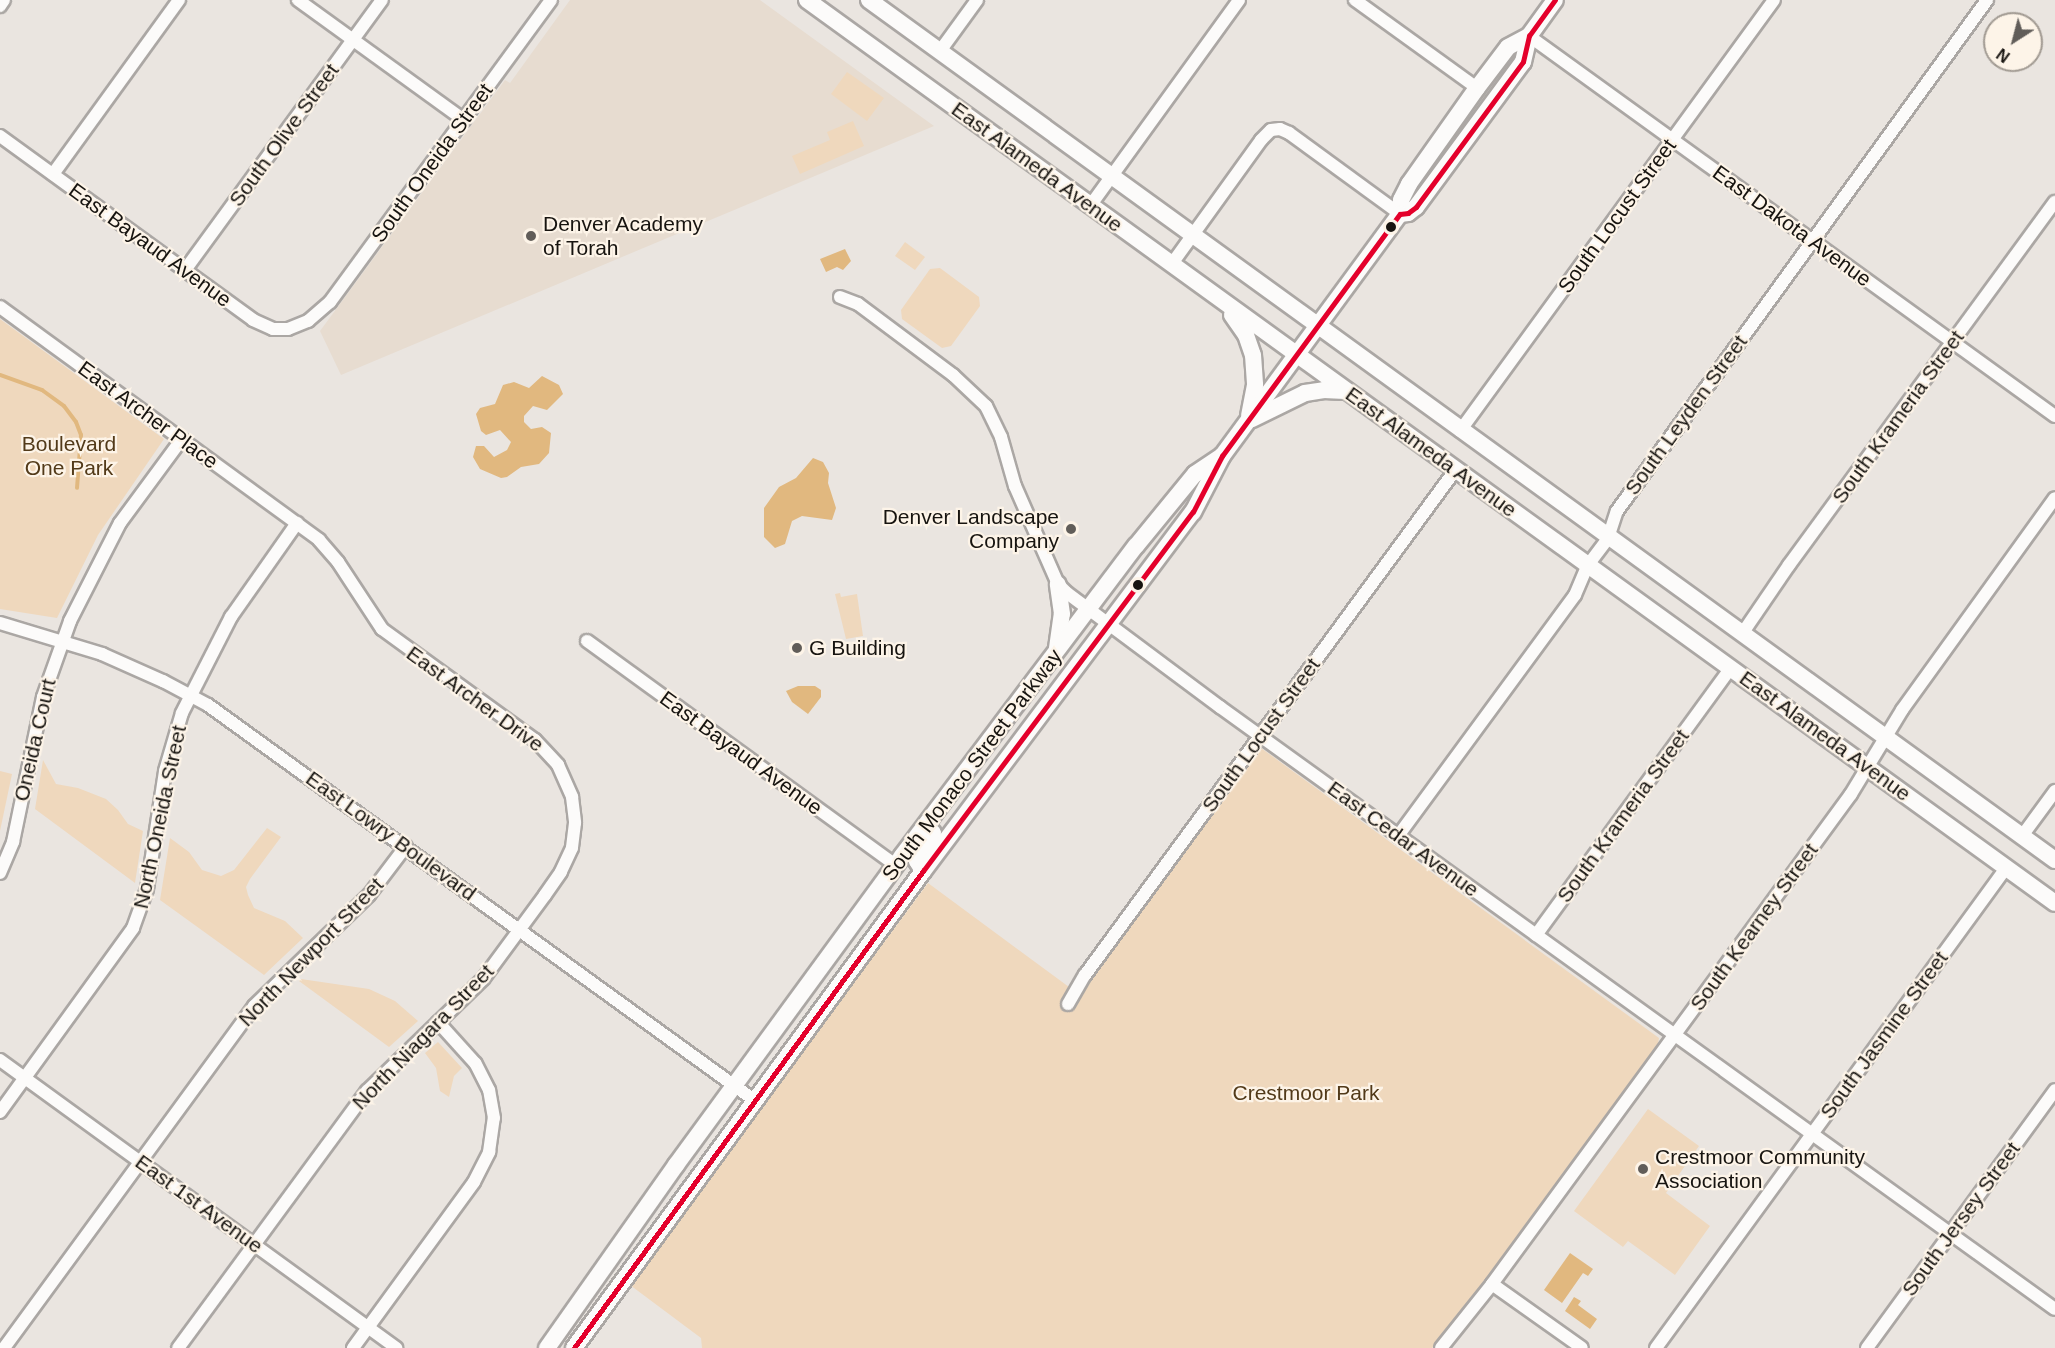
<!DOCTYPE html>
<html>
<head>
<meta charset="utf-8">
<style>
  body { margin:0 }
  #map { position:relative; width:2055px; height:1348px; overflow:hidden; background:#eae5e0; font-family:Helvetica,sans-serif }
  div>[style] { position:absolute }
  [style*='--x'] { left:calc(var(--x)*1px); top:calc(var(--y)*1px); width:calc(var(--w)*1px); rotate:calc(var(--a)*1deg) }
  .built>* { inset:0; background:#e7dcd0 }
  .green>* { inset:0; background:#efd8bd }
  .water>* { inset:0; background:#e1b87f }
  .stream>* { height:4px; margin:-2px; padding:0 2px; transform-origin:2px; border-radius:2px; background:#e1b87f }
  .roads { filter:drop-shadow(2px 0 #aba7a4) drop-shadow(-2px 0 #aba7a4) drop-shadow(0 2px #aba7a4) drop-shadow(0 -2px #aba7a4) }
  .minor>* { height:12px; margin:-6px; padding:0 6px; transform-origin:6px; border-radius:6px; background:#fcfbfa }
  .major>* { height:16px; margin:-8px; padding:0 8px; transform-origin:8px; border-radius:8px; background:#fcfbfa }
  .bus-1>* { height:4.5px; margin:-2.25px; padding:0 2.25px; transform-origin:2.25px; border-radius:2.25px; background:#e4002b }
  .dots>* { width:16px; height:16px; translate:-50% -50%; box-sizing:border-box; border:3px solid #fdf4e8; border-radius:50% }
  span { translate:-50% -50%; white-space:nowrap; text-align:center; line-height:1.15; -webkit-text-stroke:4.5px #fdf4e8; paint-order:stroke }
  .street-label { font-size:21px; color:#171410 }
  .poi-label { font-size:21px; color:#171410 }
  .left { translate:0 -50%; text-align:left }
  .right { translate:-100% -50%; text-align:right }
  .park-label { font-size:21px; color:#523a19 }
  .north { position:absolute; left:1983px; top:12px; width:60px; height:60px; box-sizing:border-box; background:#fdf4e8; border:2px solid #a19a92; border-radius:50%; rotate:216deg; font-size:16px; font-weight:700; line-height:24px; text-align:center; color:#171410 }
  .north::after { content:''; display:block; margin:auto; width:21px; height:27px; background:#615d59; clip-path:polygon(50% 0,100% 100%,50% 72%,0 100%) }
</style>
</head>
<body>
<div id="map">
  <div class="built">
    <div style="clip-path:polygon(570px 0,760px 0,934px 126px,341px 375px,320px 331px,505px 80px,510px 83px)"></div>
  </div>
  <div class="green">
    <div style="clip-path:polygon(847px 72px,884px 98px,867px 121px,831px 94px)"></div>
    <div style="clip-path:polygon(853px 121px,864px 146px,800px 174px,792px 156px,830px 140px,827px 132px)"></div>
    <div style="clip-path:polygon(905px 242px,925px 257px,915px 270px,895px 256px)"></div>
    <div style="clip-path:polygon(940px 268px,979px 297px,980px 306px,951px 346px,942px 348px,902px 319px,901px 310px,930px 269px)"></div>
    <div style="clip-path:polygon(0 319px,164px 439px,98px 535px,57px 618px,0 609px)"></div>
    <div style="clip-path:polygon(840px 593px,841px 597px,857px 594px,863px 636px,846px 639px,835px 594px)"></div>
    <div style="clip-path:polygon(1250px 740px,1659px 1038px,1658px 1044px,1475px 1294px,1432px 1348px,702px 1348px,701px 1338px,630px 1285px,928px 883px,1069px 987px)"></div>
    <div style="clip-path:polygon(43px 760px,56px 784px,78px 788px,106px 799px,118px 810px,128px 824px,143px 831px,135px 883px,35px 809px)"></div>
    <div style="clip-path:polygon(0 771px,12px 774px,0 831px)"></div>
    <div style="clip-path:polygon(267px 828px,281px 837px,250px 879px,246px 887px,248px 895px,254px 908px,285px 921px,303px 938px,264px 975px,160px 900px,170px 838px,189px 852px,202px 870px,221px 876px,234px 870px)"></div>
    <div style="clip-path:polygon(301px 979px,369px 989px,395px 1001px,418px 1021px,389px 1047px,299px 981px)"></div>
    <div style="clip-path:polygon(438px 1042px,462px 1068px,454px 1076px,449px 1097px,440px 1091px,436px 1068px,425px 1053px)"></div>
    <div style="clip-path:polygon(1648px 1109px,1699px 1146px,1666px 1193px,1710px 1226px,1675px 1275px,1628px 1241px,1623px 1247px,1574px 1211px)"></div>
  </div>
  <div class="water">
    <div style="clip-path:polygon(845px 249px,851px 261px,843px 270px,837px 267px,826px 272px,820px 259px)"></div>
    <div style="clip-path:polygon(542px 376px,559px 385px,563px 394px,547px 410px,533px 406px,524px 416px,524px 422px,531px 429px,542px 427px,551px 433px,549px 453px,539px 464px,521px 467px,507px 477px,501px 478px,480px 469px,473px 457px,476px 446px,484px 446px,494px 457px,507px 450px,511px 442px,500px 430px,486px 435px,481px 431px,476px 414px,480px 408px,495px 404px,503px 385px,514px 382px,529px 388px)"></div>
    <div style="clip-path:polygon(813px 458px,823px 462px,829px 473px,828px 483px,836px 508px,832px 520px,802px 516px,792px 521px,785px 544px,775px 548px,764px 537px,764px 508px,779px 487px,796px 478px)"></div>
    <div style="clip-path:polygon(798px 686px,815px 686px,821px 690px,821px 697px,808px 714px,792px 702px,786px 691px)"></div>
    <div style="clip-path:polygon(1570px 1253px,1593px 1269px,1588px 1276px,1583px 1273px,1562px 1303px,1544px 1290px)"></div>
    <div style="clip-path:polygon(1574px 1297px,1581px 1301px,1578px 1305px,1597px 1319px,1590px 1329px,1565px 1311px)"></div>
  </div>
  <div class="stream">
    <div style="--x:0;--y:375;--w:45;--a:19.7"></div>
    <div style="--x:42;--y:390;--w:27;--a:36"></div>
    <div style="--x:64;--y:406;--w:20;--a:53"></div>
    <div style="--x:76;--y:422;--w:14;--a:69"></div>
    <div style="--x:81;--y:435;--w:53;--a:94.3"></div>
  </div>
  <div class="roads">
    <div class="minor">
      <div style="--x:298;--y:0;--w:205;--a:35.9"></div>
      <div style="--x:1355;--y:0;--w:150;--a:35.8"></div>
      <div style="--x:0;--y:6;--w:7;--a:-56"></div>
      <div style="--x:1529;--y:36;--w:649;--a:35.85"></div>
      <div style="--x:940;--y:51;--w:63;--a:-54"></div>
      <div style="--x:0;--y:136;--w:313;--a:36"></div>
      <div style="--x:253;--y:320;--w:22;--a:24"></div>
      <div style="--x:273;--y:329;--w:15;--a:0"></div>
      <div style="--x:288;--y:329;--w:22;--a:-22"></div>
      <div style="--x:308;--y:321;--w:29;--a:-41"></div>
      <div style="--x:330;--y:302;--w:374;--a:-53.8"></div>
      <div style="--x:53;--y:174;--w:215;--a:-54.1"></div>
      <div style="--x:1090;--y:206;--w:254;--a:-54.1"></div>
      <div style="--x:1171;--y:265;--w:154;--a:-54.2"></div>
      <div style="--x:1261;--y:140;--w:14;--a:-45"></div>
      <div style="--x:1271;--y:130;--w:9;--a:-6"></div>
      <div style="--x:1280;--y:129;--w:10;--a:24"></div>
      <div style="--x:1289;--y:133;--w:137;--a:36.1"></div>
      <div style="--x:185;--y:270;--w:334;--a:-53.9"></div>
      <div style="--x:840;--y:297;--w:19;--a:21"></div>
      <div style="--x:858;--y:304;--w:119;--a:36.8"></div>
      <div style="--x:953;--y:375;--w:45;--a:43.2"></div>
      <div style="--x:986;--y:406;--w:34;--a:64"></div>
      <div style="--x:1001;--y:437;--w:51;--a:74.1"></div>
      <div style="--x:1015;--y:486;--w:107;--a:66.3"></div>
      <div style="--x:1058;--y:584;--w:13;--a:45"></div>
      <div style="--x:1067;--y:593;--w:191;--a:36.7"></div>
      <div style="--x:1220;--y:707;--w:1029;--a:35.79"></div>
      <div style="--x:0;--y:307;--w:395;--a:36.1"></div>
      <div style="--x:319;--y:540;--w:29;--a:49"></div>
      <div style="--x:338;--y:562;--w:80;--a:56.7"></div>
      <div style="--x:382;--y:629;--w:189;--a:36"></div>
      <div style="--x:535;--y:740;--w:34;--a:47"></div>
      <div style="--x:558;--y:765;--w:35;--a:66"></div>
      <div style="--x:572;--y:797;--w:26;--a:83"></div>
      <div style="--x:575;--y:823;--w:25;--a:97"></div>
      <div style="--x:572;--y:848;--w:26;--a:115"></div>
      <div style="--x:561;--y:872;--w:28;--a:125"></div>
      <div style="--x:545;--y:895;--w:104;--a:126.4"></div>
      <div style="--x:483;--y:979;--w:161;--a:136"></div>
      <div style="--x:367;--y:1091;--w:319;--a:126.3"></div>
      <div style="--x:1460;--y:431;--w:533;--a:-53.93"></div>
      <div style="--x:0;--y:623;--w:107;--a:16.9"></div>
      <div style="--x:102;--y:654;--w:67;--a:23.9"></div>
      <div style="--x:163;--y:681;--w:51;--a:28.1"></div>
      <div style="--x:208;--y:705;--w:674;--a:35.88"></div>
      <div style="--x:1742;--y:634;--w:83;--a:-55.7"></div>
      <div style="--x:1789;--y:565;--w:450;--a:-53.8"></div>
      <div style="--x:587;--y:641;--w:381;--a:36"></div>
      <div style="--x:1398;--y:836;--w:299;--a:-53.7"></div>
      <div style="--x:1575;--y:595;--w:33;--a:-67"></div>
      <div style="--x:1588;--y:565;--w:34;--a:-53"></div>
      <div style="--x:1608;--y:538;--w:28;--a:-72"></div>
      <div style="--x:1617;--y:511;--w:631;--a:-54.09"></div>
      <div style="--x:2022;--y:836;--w:56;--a:-53.7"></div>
      <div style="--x:0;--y:873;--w:34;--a:-67"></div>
      <div style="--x:13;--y:842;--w:148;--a:-78.3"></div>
      <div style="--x:43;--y:697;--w:81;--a:-70.4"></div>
      <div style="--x:70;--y:621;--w:110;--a:-63"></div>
      <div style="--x:120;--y:523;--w:104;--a:-53.6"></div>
      <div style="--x:1536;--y:935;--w:331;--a:-53.9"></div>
      <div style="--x:1068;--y:1004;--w:34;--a:-60"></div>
      <div style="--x:1085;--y:975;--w:627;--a:-53.75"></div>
      <div style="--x:0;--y:1060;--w:490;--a:36"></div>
      <div style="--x:0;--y:1112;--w:227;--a:-54.1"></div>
      <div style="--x:133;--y:928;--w:41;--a:-70.3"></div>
      <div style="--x:147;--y:889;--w:119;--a:-81.3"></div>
      <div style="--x:165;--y:771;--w:60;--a:-73.7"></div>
      <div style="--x:182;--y:713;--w:108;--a:-63"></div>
      <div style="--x:231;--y:617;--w:115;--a:-54.9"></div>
      <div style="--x:1492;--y:1284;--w:110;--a:35.4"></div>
      <div style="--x:4;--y:1348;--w:424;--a:-53.8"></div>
      <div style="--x:254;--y:1006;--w:160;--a:-44"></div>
      <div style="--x:369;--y:895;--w:61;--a:-52.9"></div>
      <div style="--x:353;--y:1348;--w:205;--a:-53.9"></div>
      <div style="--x:474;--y:1182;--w:34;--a:-63"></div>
      <div style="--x:489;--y:1152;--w:34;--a:-82"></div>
      <div style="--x:494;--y:1118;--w:28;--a:-100"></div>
      <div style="--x:489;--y:1090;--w:30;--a:-117"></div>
      <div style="--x:475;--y:1063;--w:55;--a:-132.1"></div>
      <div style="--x:1441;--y:1348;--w:82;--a:-51.4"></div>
      <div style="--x:1492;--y:1284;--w:607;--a:-53.77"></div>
      <div style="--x:1851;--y:794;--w:98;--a:-58.7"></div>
      <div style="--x:1902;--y:710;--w:261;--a:-54.2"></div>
      <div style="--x:1656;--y:1348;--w:594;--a:-53.9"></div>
      <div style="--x:1867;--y:1348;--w:319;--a:-53.9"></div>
    </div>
    <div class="major">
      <div style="--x:807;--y:0;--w:1540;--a:35.89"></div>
      <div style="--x:869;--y:0;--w:1465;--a:35.95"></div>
      <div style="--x:1400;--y:214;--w:8;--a:-7"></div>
      <div style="--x:1408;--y:213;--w:10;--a:-37"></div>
      <div style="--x:1416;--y:207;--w:180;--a:-53.6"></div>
      <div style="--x:1523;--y:62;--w:27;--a:-77"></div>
      <div style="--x:1529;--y:36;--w:44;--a:-54.2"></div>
      <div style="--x:1400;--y:214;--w:14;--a:-86"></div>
      <div style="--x:1401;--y:200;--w:18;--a:-63"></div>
      <div style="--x:1409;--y:184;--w:118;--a:-54.7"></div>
      <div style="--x:1477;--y:88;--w:51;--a:-52.9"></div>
      <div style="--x:1508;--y:47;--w:24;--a:-28"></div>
      <div style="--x:1232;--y:315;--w:24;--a:55"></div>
      <div style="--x:1246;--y:335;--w:21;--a:71"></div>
      <div style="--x:1253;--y:355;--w:30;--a:86"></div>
      <div style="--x:1255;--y:385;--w:31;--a:101"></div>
      <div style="--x:1252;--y:419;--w:59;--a:-26.1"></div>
      <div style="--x:1305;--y:393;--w:19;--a:-9"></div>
      <div style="--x:1324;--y:390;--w:21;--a:3"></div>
      <div style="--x:1057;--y:648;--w:34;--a:-82"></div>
      <div style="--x:1062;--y:614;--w:30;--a:-98"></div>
      <div style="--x:923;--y:871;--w:12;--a:-121"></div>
      <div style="--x:917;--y:861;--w:12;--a:-70"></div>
      <div style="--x:921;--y:850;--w:21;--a:-55"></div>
      <div style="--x:547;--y:1348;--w:224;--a:-54.8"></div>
      <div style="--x:676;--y:1165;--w:383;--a:-53.8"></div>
      <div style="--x:902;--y:856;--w:388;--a:-53"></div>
      <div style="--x:1136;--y:546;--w:93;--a:-50.7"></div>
      <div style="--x:1195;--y:474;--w:32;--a:-34"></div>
      <div style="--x:574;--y:1348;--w:591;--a:-53.81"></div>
      <div style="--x:923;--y:871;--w:449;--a:-53.1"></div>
      <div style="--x:1193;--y:512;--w:63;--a:-62.6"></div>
      <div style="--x:1222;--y:456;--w:300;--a:-53.7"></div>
    </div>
  </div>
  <div class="bus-1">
    <div style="--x:1400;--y:214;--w:8;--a:-7"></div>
    <div style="--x:1408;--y:213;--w:10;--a:-37"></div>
    <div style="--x:1416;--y:207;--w:180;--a:-53.6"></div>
    <div style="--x:1523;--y:62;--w:27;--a:-77"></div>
    <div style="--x:1529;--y:36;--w:44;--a:-54.2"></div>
    <div style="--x:574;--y:1348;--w:591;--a:-53.81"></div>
    <div style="--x:923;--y:871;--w:449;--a:-53.1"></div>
    <div style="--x:1193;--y:512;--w:63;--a:-62.6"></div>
    <div style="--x:1222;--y:456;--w:300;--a:-53.7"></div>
  </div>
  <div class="dots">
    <div style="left:1391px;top:227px;background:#171410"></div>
    <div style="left:531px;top:236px;background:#615d59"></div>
    <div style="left:1071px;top:529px;background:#615d59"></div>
    <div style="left:1138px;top:585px;background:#171410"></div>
    <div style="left:797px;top:648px;background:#615d59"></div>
    <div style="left:1643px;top:1169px;background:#615d59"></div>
  </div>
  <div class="street-label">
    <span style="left:284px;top:135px;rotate:-54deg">South Olive Street</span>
    <span style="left:432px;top:163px;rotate:-54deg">South Oneida Street</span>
    <span style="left:1037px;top:167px;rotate:36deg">East Alameda Avenue</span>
    <span style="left:1617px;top:216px;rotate:-54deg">South Locust Street</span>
    <span style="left:1792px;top:226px;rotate:36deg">East Dakota Avenue</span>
    <span style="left:150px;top:245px;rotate:36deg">East Bayaud Avenue</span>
    <span style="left:148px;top:415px;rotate:36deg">East Archer Place</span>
    <span style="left:1686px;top:415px;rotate:-54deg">South Leyden Street</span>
    <span style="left:1898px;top:417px;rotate:-54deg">South Krameria Street</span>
    <span style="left:1431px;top:452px;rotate:36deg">East Alameda Avenue</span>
    <span style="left:475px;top:699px;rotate:36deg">East Archer Drive</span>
    <span style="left:1261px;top:735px;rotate:-54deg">South Locust Street</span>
    <span style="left:1825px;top:736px;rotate:36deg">East Alameda Avenue</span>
    <span style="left:35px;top:740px;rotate:-77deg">Oneida Court</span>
    <span style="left:741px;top:753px;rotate:36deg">East Bayaud Avenue</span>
    <span style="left:972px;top:765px;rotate:-53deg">South Monaco Street Parkway</span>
    <span style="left:1623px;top:816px;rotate:-54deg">South Krameria Street</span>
    <span style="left:160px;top:817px;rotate:-78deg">North Oneida Street</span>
    <span style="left:391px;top:836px;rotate:36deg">East Lowry Boulevard</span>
    <span style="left:1403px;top:839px;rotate:36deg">East Cedar Avenue</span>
    <span style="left:1754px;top:927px;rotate:-54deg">South Kearney Street</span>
    <span style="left:311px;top:952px;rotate:-46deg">North Newport Street</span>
    <span style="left:1884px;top:1035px;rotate:-54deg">South Jasmine Street</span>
    <span style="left:423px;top:1037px;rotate:-46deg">North Niagara Street</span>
    <span style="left:199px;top:1204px;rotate:36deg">East 1st Avenue</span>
    <span style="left:1961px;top:1219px;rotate:-54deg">South Jersey Street</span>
  </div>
  <div class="poi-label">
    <span class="left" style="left:543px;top:236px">Denver Academy<br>of Torah</span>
    <span class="right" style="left:1059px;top:529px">Denver Landscape<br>Company</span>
    <span class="left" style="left:809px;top:648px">G Building</span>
    <span class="left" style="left:1655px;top:1169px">Crestmoor Community<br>Association</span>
  </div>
  <div class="park-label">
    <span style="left:69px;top:456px">Boulevard<br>One Park</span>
    <span style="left:1306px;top:1093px">Crestmoor Park</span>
  </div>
  <div class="north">N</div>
</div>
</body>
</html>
